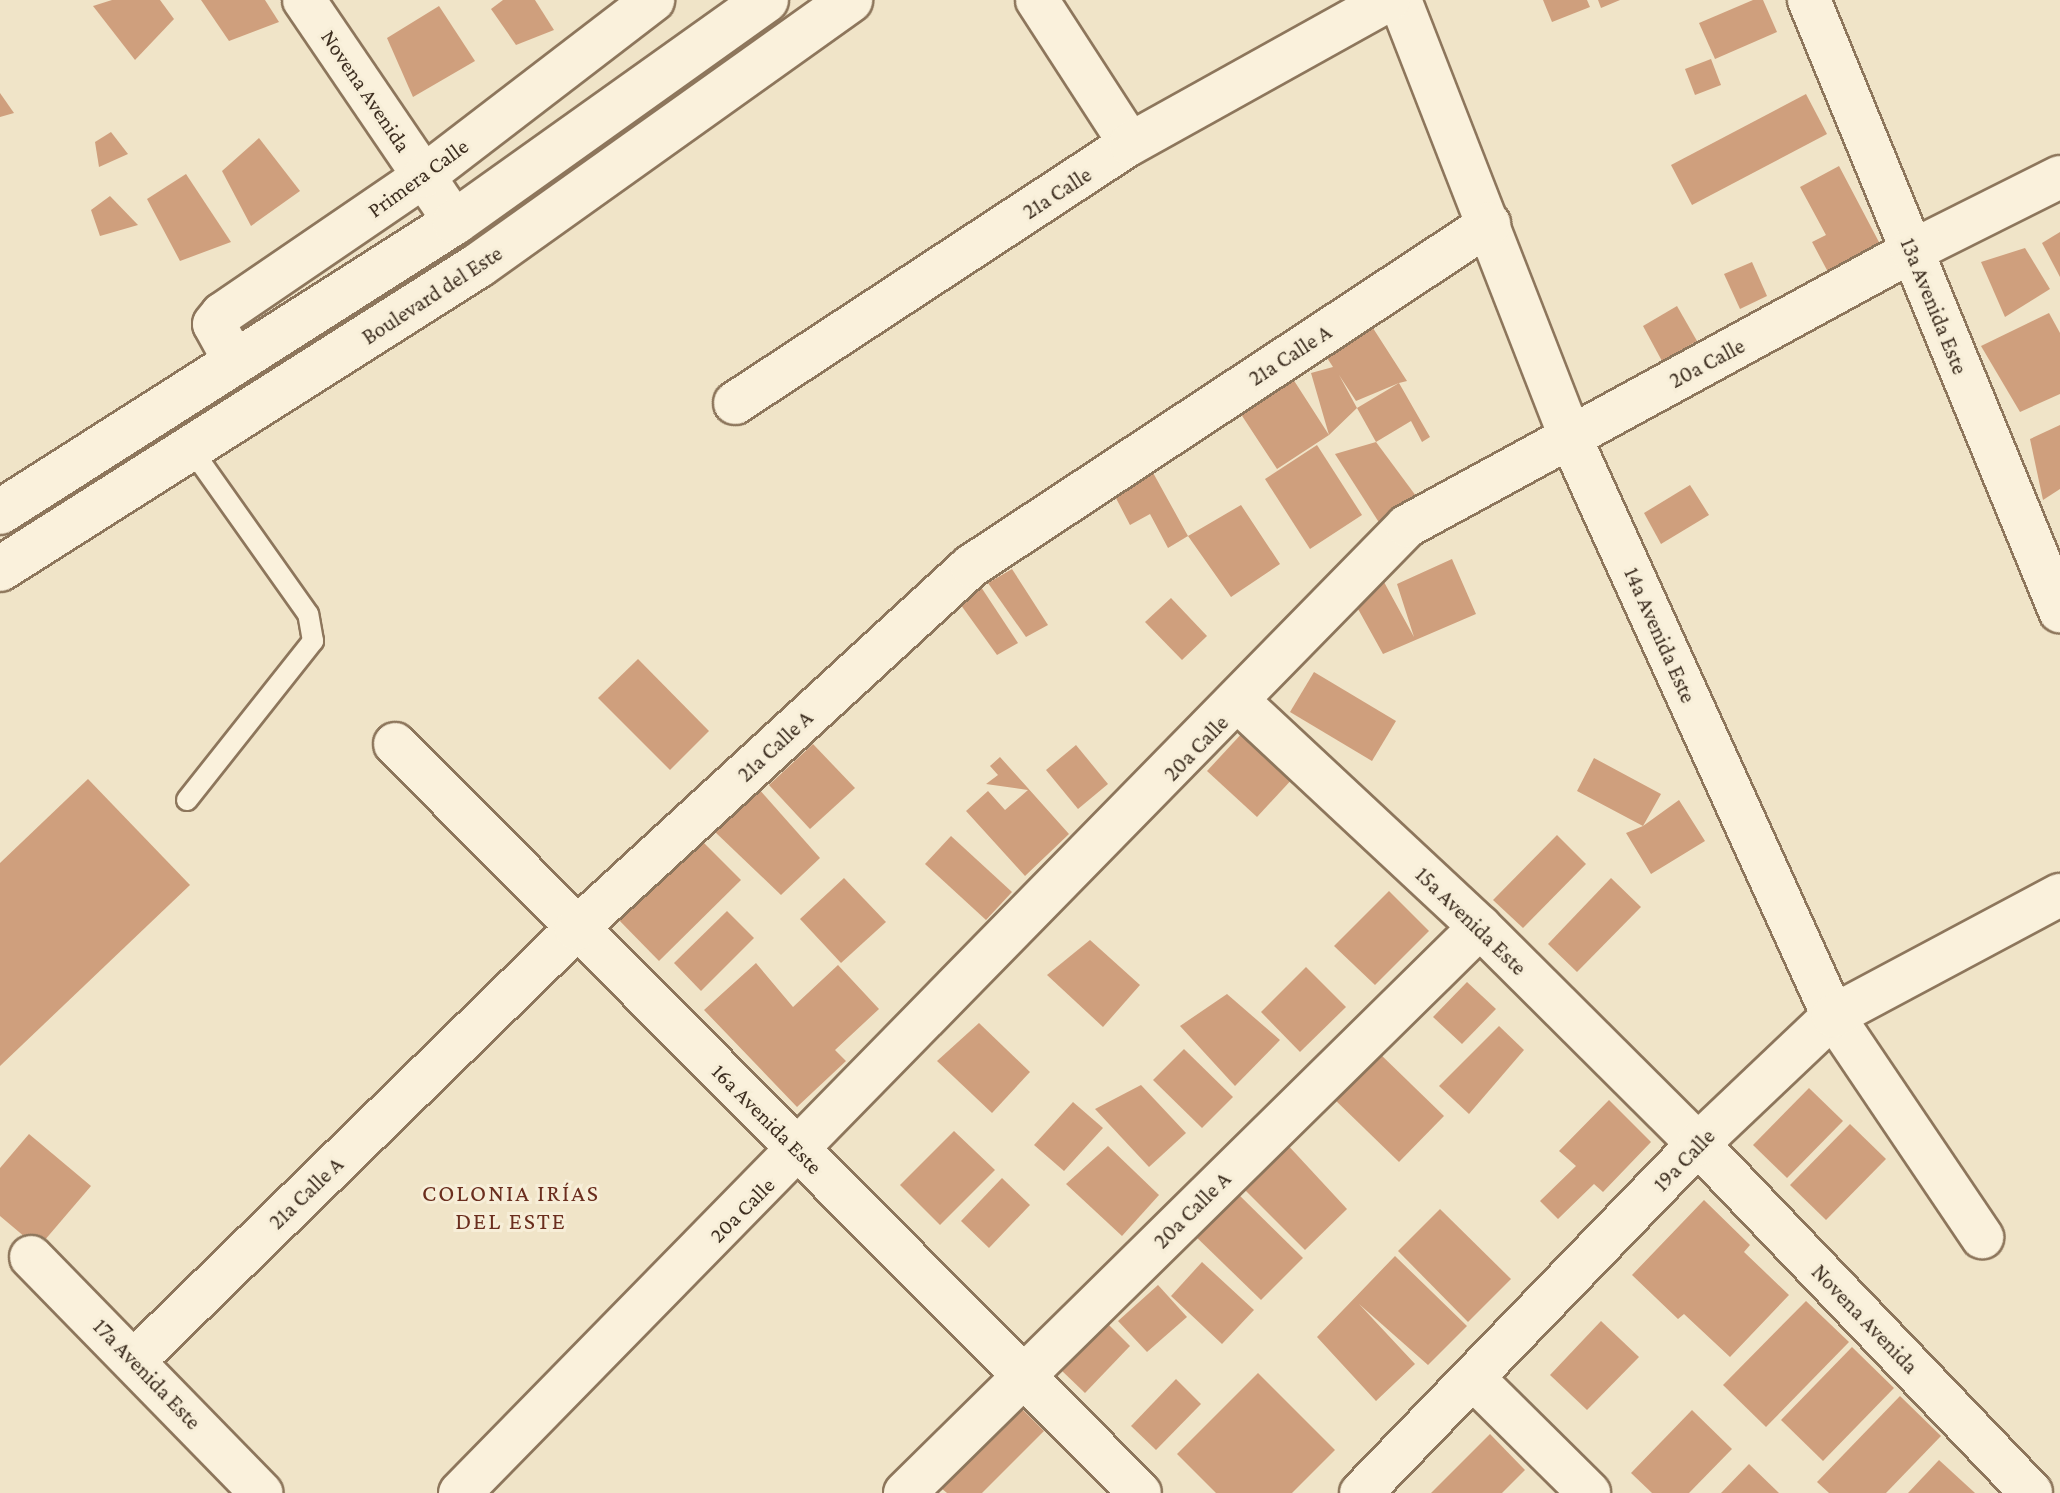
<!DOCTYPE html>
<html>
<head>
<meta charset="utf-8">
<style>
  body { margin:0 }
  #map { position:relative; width:2060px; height:1493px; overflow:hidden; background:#f0e4c8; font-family:"Crimson Pro",serif }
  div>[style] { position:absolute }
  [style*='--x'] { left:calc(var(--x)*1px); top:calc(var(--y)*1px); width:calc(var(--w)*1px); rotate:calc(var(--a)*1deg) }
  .building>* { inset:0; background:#cf9f7d }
  .roads { filter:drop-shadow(2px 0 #8d765c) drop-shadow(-2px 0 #8d765c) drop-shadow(0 2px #8d765c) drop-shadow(0 -2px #8d765c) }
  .lane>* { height:20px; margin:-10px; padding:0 10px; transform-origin:10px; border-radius:10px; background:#faf1dc }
  .street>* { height:42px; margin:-21px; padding:0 21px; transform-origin:21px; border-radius:21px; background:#faf1dc }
  .secondary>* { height:44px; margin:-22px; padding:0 22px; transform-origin:22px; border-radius:22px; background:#faf1dc }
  span { translate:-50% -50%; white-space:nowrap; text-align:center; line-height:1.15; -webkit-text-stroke:6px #f7eed8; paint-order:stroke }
  .street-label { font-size:22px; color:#3d2e20 }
  .neighbourhood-label { font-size:24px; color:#6b2e1e; letter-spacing:2px }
</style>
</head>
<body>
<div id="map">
  <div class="building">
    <div style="clip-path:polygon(112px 0,160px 0,174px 19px,135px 60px,93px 6px)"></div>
    <div style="clip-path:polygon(201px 0,265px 0,279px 22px,229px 41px)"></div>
    <div style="clip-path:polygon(503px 0,535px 0,554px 30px,516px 45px,491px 9px)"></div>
    <div style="clip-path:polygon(1543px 0,1587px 0,1590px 7px,1552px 22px)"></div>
    <div style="clip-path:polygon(1598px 0,1620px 0,1601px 8px)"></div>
    <div style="clip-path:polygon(1753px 0,1763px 0,1777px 32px,1715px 59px,1699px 23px)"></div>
    <div style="clip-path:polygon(439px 6px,475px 61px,413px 97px,387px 38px)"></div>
    <div style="clip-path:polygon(1711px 59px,1721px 85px,1695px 95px,1685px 69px)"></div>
    <div style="clip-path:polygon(0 93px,14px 113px,0 117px)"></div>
    <div style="clip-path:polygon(1806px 94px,1827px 134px,1692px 205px,1671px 165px)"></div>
    <div style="clip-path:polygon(111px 132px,128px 154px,99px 167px,95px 142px)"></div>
    <div style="clip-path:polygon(259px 138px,300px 191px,251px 226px,222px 171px)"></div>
    <div style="clip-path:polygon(1839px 166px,1880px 244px,1828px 272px,1812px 242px,1826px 235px,1800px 187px)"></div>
    <div style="clip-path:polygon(186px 174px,231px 242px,180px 261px,147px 199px)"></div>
    <div style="clip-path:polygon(110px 196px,138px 225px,100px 236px,91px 210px)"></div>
    <div style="clip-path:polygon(2060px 232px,2060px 277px,2042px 243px)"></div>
    <div style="clip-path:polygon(2025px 248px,2050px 289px,2005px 317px,1981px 262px)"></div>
    <div style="clip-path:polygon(1752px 262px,1767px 296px,1740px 309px,1724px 274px)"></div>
    <div style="clip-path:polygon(1677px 306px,1697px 341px,1662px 361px,1643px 326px)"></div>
    <div style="clip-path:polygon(1362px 311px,1407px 381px,1399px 383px,1430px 437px,1422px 442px,1411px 421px,1376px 442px,1357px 408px,1399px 383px,1356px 401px,1339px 375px,1357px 408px,1329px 435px,1277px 469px,1231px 399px,1284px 365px,1329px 435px,1311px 373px,1333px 367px,1318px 344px)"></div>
    <div style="clip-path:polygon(2049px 313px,2060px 333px,2060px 394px,2020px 412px,1981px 346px)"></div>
    <div style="clip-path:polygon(2060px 425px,2060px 489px,2043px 500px,2030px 439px)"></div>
    <div style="clip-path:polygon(1376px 442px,1419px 500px,1380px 524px,1335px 454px)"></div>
    <div style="clip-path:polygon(1317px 445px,1362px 515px,1310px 549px,1265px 479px)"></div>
    <div style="clip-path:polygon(1146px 460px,1188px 536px,1241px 505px,1280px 564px,1231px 597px,1188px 536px,1168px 548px,1150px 514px,1130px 525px,1107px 481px)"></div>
    <div style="clip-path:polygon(1690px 485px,1709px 515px,1661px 544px,1644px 513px)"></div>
    <div style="clip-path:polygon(1452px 559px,1476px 614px,1383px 654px,1353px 600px,1384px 582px,1414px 637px,1397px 584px)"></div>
    <div style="clip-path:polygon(1012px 569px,1048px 625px,1026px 637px,988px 583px)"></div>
    <div style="clip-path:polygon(981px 587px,1018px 643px,997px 655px,958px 601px)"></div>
    <div style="clip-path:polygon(1171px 598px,1207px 636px,1182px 660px,1145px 622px)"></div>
    <div style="clip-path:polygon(638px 659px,709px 731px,670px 770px,598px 698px)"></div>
    <div style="clip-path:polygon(1314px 672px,1396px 721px,1372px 761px,1290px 712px)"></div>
    <div style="clip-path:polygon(1245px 730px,1295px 776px,1257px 817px,1207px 771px)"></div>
    <div style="clip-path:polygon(813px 744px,855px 788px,810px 829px,769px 785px)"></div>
    <div style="clip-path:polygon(1076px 745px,1108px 784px,1078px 809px,1046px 770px)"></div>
    <div style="clip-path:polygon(1000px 757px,1069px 834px,1025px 876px,966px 811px,988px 791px,1005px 810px,1028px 790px,986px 784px,998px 775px,990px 766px)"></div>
    <div style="clip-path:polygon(1594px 758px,1661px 794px,1643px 826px,1679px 800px,1705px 841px,1651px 874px,1626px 833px,1643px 826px,1577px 791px)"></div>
    <div style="clip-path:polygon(88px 779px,190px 885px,0 1066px,0 863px)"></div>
    <div style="clip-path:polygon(758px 788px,820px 858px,781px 895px,714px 831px)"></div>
    <div style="clip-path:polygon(696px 835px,741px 880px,659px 961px,614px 915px)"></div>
    <div style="clip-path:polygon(1557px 835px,1586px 864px,1523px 928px,1493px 900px)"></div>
    <div style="clip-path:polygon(951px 836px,1012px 892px,986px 920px,925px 864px)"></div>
    <div style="clip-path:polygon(844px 878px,886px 922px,841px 963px,800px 919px)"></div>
    <div style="clip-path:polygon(1611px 878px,1641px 907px,1577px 972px,1548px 944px)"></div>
    <div style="clip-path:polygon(1389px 891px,1429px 931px,1375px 985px,1334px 946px)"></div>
    <div style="clip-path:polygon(727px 911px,754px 938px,701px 991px,674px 963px)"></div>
    <div style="clip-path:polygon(1090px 940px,1140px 985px,1103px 1027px,1047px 975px)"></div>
    <div style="clip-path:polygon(756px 963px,793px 1007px,838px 965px,879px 1009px,835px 1050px,846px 1061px,797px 1107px,704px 1010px)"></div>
    <div style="clip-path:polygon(1306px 967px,1346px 1007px,1300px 1052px,1261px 1012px)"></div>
    <div style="clip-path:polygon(1467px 982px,1496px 1009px,1462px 1044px,1433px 1017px)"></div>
    <div style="clip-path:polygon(1227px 994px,1280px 1040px,1235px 1086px,1180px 1026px)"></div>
    <div style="clip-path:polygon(979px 1023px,1030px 1072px,992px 1113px,937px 1061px)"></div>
    <div style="clip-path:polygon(1499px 1026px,1524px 1050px,1469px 1114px,1439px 1086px)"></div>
    <div style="clip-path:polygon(1184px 1049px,1233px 1097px,1202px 1128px,1153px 1080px)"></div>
    <div style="clip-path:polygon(1376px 1050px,1444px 1116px,1399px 1162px,1331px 1096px)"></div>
    <div style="clip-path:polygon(1141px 1085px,1186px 1133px,1149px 1167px,1095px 1109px)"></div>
    <div style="clip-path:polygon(1809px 1088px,1843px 1121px,1787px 1178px,1753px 1145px)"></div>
    <div style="clip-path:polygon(1609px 1100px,1651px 1142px,1603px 1192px,1594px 1184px,1558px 1219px,1540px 1201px,1576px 1166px,1559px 1151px)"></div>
    <div style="clip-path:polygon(1073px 1102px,1103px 1128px,1064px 1171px,1034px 1145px)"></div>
    <div style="clip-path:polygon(1850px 1124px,1886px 1159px,1826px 1220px,1790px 1185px)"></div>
    <div style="clip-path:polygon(954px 1131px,995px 1170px,940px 1225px,900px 1185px)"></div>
    <div style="clip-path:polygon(29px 1134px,91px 1186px,38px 1248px,0 1216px,0 1168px)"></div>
    <div style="clip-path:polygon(1284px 1141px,1347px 1209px,1305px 1250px,1240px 1185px)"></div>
    <div style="clip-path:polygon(1108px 1146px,1159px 1195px,1122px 1236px,1066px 1184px)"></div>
    <div style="clip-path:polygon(1002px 1178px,1030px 1205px,989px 1248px,961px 1221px)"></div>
    <div style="clip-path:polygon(1231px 1187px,1303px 1258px,1261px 1300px,1189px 1230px)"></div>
    <div style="clip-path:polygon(1704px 1200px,1750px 1245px,1744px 1252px,1789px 1295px,1730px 1357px,1684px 1314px,1678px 1319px,1632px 1275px)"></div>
    <div style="clip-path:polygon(1440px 1209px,1511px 1279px,1468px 1322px,1398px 1251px)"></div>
    <div style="clip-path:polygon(1395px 1256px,1467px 1326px,1428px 1365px,1359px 1304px,1415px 1364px,1376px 1401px,1317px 1337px)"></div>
    <div style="clip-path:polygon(1202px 1262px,1254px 1310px,1222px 1344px,1171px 1296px)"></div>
    <div style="clip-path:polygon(1158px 1285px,1187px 1317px,1147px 1352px,1118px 1321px)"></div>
    <div style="clip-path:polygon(1806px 1301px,1849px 1342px,1766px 1427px,1723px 1385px)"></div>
    <div style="clip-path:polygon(1105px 1321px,1130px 1346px,1085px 1393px,1060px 1369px)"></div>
    <div style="clip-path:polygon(1601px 1321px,1639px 1357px,1587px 1410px,1550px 1375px)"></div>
    <div style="clip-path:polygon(1852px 1347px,1894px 1388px,1823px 1461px,1781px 1420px)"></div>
    <div style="clip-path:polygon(1258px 1373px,1335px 1450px,1292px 1493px,1216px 1493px,1177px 1454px)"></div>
    <div style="clip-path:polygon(1176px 1379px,1201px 1404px,1156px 1450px,1131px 1426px)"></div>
    <div style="clip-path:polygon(1900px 1396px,1941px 1436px,1886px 1493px,1829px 1493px,1817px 1482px)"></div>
    <div style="clip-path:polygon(1021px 1408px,1044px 1431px,982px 1493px,947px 1493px,941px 1488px)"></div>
    <div style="clip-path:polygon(1692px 1410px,1732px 1449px,1689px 1493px,1652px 1493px,1631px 1473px)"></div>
    <div style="clip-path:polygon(1490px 1434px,1525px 1470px,1502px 1493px,1431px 1493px)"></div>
    <div style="clip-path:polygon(1939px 1460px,1975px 1493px,1908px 1493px)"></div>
    <div style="clip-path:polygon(1749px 1464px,1779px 1493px,1721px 1493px)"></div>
  </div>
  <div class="roads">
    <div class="lane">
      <div style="--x:187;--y:800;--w:203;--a:-51.6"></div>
      <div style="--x:313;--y:641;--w:27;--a:-100"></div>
      <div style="--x:308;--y:614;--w:202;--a:-125.3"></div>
    </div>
    <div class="street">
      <div style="--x:304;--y:0;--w:268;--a:55.8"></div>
      <div style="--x:1037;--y:0;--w:171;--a:57.1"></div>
      <div style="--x:1400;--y:0;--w:469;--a:68.7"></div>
      <div style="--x:1570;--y:437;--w:636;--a:65.57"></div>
      <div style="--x:1833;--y:1016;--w:267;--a:56"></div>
      <div style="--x:1809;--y:0;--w:661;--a:67.67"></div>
      <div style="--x:235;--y:362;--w:43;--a:-118.9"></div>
      <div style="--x:214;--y:324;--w:13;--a:-51"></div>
      <div style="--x:222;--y:314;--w:245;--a:-34.3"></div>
      <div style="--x:424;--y:176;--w:289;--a:-37.5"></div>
      <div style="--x:735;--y:403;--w:472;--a:-33.3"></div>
      <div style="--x:1130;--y:144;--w:296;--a:-29.1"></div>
      <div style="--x:1240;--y:703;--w:328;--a:43"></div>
      <div style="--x:1480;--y:927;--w:308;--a:44.9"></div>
      <div style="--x:1698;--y:1144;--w:482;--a:46.3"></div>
      <div style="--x:395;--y:744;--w:1056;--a:45.15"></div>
      <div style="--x:31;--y:1257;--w:330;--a:45.7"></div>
      <div style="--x:135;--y:1360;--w:617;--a:-44.34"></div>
      <div style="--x:576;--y:929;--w:536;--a:-42.58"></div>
      <div style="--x:971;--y:566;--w:621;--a:-33.43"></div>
      <div style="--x:1474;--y:1379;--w:162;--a:44.7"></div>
      <div style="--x:460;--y:1493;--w:1353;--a:-45.6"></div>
      <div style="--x:1407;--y:526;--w:575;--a:-28.57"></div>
      <div style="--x:1912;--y:251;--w:165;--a:-26.6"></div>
      <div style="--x:905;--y:1493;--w:807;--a:-44.55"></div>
      <div style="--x:1361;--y:1493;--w:485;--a:-46"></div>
      <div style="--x:1698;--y:1144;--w:186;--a:-43.5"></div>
      <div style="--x:1833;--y:1016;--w:257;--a:-28.1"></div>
    </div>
    <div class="secondary">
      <div style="--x:0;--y:512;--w:540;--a:-32.51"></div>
      <div style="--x:455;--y:222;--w:382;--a:-35.5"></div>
      <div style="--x:0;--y:569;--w:567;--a:-32.4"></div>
      <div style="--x:479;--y:265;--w:456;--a:-35.5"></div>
    </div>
  </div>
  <div class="street-label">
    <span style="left:366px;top:91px;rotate:56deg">Novena Avenida</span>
    <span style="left:418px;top:178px;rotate:-36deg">Primera Calle</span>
    <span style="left:1057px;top:193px;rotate:-33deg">21a Calle</span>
    <span style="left:432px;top:295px;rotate:-33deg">Boulevard del Este</span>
    <span style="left:1934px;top:306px;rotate:68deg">13a Avenida Este</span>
    <span style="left:1290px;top:355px;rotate:-33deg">21a Calle A</span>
    <span style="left:1707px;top:363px;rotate:-28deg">20a Calle</span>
    <span style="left:1660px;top:635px;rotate:66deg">14a Avenida Este</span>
    <span style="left:775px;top:746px;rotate:-43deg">21a Calle A</span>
    <span style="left:1196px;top:748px;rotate:-46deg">20a Calle</span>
    <span style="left:1471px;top:921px;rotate:44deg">15a Avenida Este</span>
    <span style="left:767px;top:1119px;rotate:45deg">16a Avenida Este</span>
    <span style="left:1684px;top:1160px;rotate:-46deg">19a Calle</span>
    <span style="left:306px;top:1193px;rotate:-44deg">21a Calle A</span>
    <span style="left:742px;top:1210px;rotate:-45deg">20a Calle</span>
    <span style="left:1192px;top:1210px;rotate:-45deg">20a Calle A</span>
    <span style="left:1865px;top:1319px;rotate:46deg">Novena Avenida</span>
    <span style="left:147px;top:1374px;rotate:46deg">17a Avenida Este</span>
  </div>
  <div class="neighbourhood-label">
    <span style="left:511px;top:1207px">COLONIA IRÍAS<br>DEL ESTE</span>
  </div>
</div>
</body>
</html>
